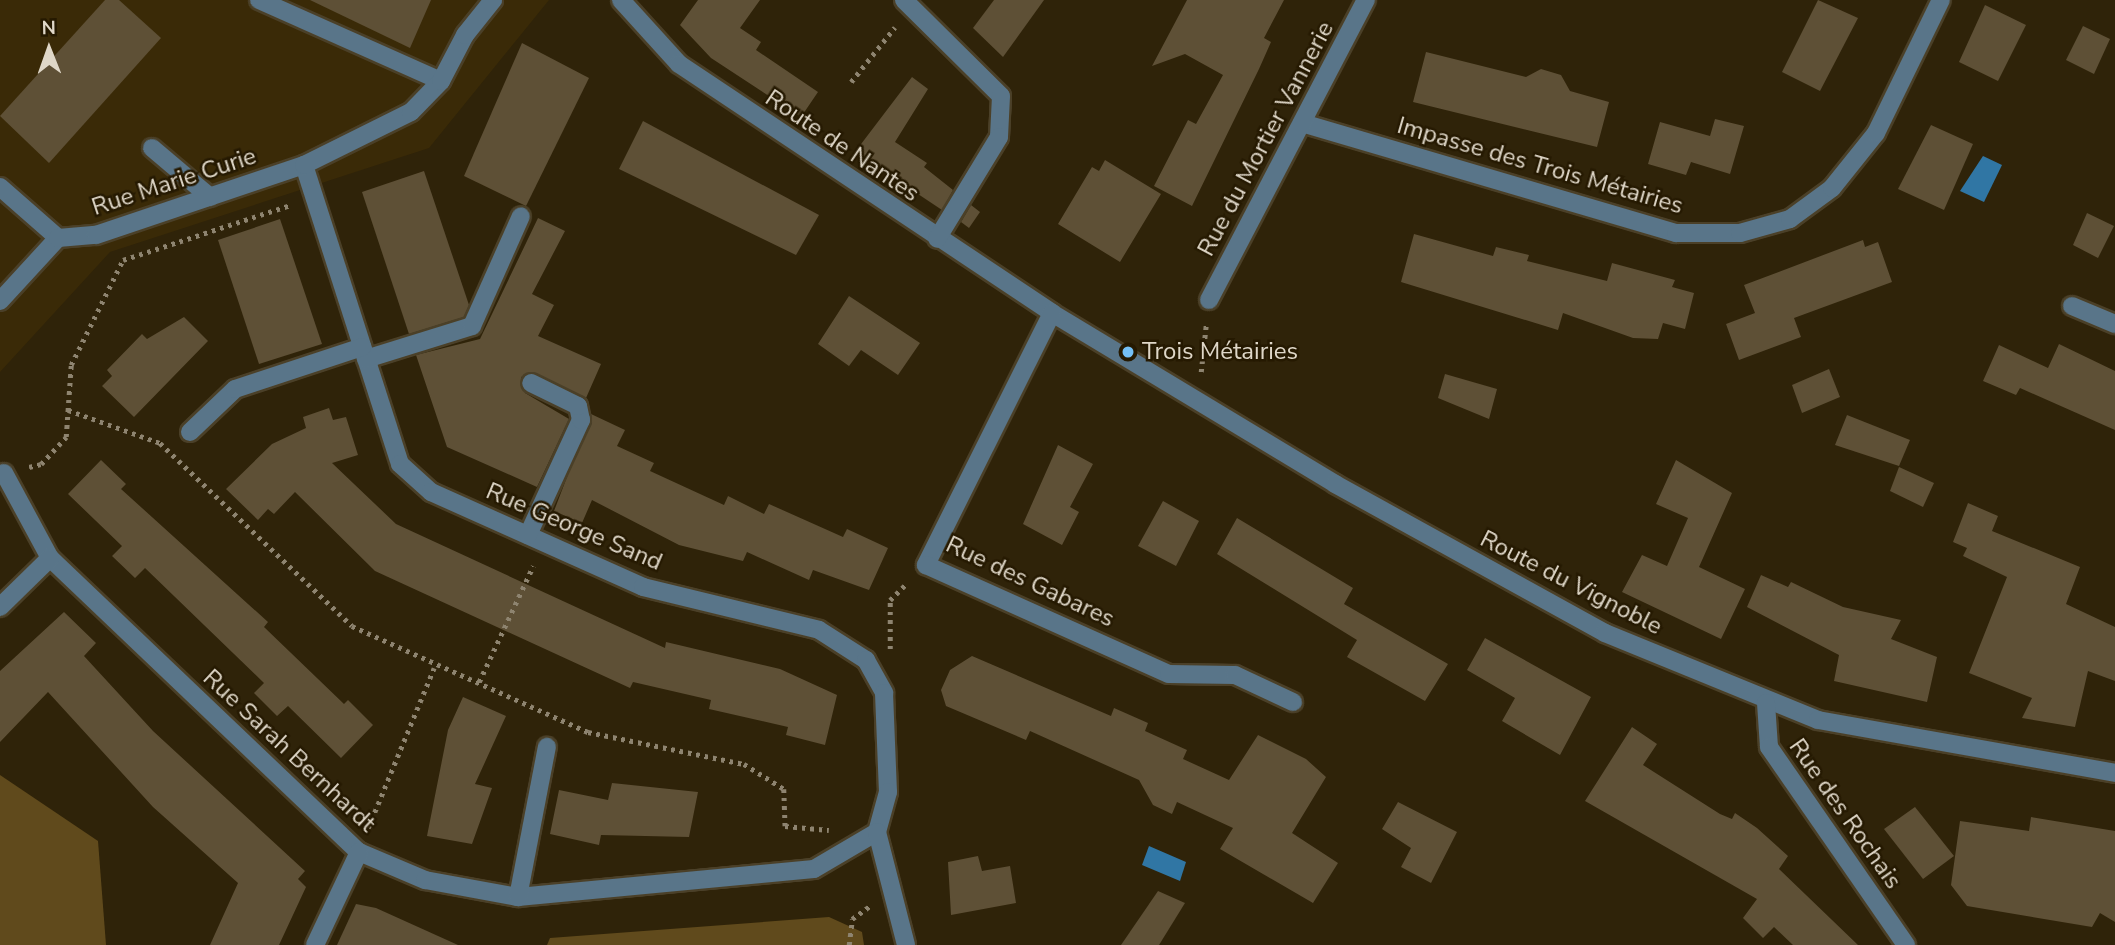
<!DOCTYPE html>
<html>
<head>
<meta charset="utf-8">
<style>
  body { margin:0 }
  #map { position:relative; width:2115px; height:945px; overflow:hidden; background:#2f2309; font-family:"Nunito Sans",sans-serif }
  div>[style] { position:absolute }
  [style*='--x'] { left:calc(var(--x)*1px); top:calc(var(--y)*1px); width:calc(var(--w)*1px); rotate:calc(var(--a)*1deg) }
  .built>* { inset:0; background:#3a2a07 }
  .green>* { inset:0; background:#604a1c }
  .water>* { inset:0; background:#3076a4 }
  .building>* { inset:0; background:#5e5036 }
  .path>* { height:4.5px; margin-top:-2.25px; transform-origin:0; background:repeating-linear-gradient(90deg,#8e8470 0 3.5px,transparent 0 8.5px) }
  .roads { filter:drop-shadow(2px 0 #4b4028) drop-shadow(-2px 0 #4b4028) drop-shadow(0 2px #4b4028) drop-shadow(0 -2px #4b4028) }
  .minor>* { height:18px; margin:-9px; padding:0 9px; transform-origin:9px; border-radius:9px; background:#597589 }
  .dots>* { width:19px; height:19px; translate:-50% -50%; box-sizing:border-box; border:4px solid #251901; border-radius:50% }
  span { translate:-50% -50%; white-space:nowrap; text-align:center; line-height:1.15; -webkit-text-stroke:5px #251901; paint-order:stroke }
  .street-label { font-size:24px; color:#dfd7c8 }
  .poi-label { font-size:24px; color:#dfd7c8 }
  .left { translate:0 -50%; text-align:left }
  .north { position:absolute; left:14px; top:14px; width:70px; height:70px; -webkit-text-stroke:5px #251901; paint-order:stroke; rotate:359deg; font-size:19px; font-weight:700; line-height:28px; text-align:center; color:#dfd7c8 }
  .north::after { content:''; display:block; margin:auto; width:24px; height:32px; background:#dfd7c8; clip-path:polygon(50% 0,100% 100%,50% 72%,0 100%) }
</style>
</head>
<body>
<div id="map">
  <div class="built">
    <div style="clip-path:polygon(0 0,549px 0,429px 148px,110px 252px,0 372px)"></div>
  </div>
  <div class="green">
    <div style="clip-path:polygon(0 775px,98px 841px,106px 945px,0 945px)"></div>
    <div style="clip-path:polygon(829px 917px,862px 932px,864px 945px,547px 945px,550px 938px)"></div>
  </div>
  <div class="water">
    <div style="clip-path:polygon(1983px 156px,2002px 165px,1984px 202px,1960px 191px)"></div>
    <div style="clip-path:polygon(1149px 846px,1186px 862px,1180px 881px,1142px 865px)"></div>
  </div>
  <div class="building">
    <div style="clip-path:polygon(105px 0,119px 0,161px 38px,49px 163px,0 116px)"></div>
    <div style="clip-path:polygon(310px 0,431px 0,410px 48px)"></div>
    <div style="clip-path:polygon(698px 0,760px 0,740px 28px,761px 42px,756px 50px,818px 92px,801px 117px,711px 58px,680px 25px)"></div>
    <div style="clip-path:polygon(994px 0,1044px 0,1003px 57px,973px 28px)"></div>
    <div style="clip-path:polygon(1187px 0,1284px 0,1264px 38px,1271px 42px,1259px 69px,1192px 206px,1154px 186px,1188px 120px,1196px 124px,1223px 75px,1185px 54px,1152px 66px)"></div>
    <div style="clip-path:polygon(1818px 0,1858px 18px,1820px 91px,1782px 72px)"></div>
    <div style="clip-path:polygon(1985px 5px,2026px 25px,1998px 81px,1959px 62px)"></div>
    <div style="clip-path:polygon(2083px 26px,2110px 39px,2094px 74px,2066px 60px)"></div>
    <div style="clip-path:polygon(522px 43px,589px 78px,526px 206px,464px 176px)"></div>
    <div style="clip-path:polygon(1426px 52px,1526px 77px,1541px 69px,1561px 75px,1570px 91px,1609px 102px,1597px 147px,1413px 102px)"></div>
    <div style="clip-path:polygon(912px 77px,928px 89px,895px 142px,927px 163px,924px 167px,953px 190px,942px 210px,855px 152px)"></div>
    <div style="clip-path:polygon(1715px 119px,1744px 126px,1730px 174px,1691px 162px,1686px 175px,1648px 164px,1660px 122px,1710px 136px)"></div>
    <div style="clip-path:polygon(643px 121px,819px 215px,796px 255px,619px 169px)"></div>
    <div style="clip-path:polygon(1931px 125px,1973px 144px,1944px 210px,1898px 189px)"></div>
    <div style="clip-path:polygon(1105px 160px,1161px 194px,1120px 262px,1058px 224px,1092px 167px,1099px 171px)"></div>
    <div style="clip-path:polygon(424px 171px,469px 305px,464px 317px,409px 334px,362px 192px)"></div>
    <div style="clip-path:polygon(971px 205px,980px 212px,969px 228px,961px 222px)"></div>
    <div style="clip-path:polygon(2087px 213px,2114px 226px,2098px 258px,2073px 245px)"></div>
    <div style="clip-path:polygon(538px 218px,565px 231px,532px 294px,554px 305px,538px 336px,601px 364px,586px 398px,535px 373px,521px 377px,525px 393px,569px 419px,537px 487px,447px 447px,416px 355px,480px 339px)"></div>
    <div style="clip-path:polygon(280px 219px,322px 344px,259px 364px,218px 240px)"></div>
    <div style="clip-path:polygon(1414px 234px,1493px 256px,1496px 247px,1529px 255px,1527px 261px,1607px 281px,1612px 263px,1675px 280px,1672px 287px,1694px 293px,1685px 329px,1663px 323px,1658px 339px,1633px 338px,1563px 313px,1558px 330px,1401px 282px)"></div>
    <div style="clip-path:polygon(1863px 240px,1865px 247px,1878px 242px,1892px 282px,1794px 318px,1801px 337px,1739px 360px,1726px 324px,1755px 313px,1744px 285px)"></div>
    <div style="clip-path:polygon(849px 296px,920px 343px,898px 375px,861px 350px,849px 366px,818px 344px)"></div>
    <div style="clip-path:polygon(184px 317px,208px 341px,134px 417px,102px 386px,112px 376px,107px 370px,142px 334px,147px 339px)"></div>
    <div style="clip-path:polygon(2059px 344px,2115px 371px,2115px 430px,2020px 388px,2016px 395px,1983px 381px,1999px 345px,2048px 368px)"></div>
    <div style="clip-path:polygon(1829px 369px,1840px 397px,1802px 413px,1792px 385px)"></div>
    <div style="clip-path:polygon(1445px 374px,1497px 389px,1489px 419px,1438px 398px)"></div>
    <div style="clip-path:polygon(329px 408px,333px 420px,346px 417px,358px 455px,332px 463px,396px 524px,665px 648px,666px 642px,780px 669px,837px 695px,825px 745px,786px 735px,788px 727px,709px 709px,711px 700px,633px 682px,630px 688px,375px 571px,295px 492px,274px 514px,268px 509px,258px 520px,226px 489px,272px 444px,306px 428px,303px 417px)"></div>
    <div style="clip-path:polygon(591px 414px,625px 430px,617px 446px,654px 463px,650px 471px,724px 505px,728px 496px,764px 514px,769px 504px,843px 537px,847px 529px,888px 548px,869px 590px,813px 570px,809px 580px,747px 552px,743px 561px,679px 545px,592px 500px,582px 523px,554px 511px)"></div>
    <div style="clip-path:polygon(1847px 415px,1910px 440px,1899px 466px,1835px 445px)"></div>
    <div style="clip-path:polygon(1058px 445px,1093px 464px,1070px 507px,1079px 512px,1062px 545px,1023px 524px)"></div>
    <div style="clip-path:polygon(101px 460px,126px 484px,121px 489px,268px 622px,264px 627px,344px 704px,348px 700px,373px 725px,341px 758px,288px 706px,277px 716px,254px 693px,264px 683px,145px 568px,135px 578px,112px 556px,122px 546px,68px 494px)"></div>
    <div style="clip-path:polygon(1676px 460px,1732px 493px,1699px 567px,1745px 589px,1721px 639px,1622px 592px,1642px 555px,1667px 566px,1688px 518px,1656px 504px)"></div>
    <div style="clip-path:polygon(1899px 467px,1934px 483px,1923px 507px,1890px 491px)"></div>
    <div style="clip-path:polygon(1163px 501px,1199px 521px,1176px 566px,1138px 546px)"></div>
    <div style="clip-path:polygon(1968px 503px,1998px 516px,1992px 531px,2080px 567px,2066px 604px,2115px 627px,2115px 681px,2088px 671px,2075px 727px,2022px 718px,2032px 698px,1969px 673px,2007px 577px,1963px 556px,1967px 548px,1953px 542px)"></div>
    <div style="clip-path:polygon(1237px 518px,1353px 588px,1344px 604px,1448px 664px,1425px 701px,1347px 657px,1357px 640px,1217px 554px)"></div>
    <div style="clip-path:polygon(1761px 575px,1788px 587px,1791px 582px,1843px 607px,1901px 620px,1891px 639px,1937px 657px,1927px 702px,1834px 681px,1839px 655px,1747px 607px)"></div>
    <div style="clip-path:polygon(64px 612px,96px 643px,84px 656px,153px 731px,305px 871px,298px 879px,306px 887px,279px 945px,210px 945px,238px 883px,153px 807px,48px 692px,0 742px,0 671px)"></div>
    <div style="clip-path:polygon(1485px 638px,1591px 697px,1560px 755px,1502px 721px,1515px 698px,1467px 670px)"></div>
    <div style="clip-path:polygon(972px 656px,1111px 716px,1114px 708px,1148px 723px,1145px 731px,1187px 750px,1183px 759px,1229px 780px,1258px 735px,1306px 759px,1326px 777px,1292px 833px,1338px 863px,1313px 903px,1220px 849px,1233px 828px,1177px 802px,1172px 814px,1153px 805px,1139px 780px,1030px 731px,1026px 740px,946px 706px,941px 690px,950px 670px)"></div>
    <div style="clip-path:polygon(463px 697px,506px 716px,475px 784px,492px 788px,472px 844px,427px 836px,448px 730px)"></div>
    <div style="clip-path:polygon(1632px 727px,1657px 744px,1643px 765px,1720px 814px,1732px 819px,1735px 813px,1757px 828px,1788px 856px,1779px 869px,1858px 945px,1793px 945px,1774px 927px,1763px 938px,1743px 918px,1757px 899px,1585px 801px)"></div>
    <div style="clip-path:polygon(612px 783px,698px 792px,689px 837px,601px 835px,599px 845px,550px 834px,559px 790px,608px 800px)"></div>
    <div style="clip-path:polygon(1398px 802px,1457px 832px,1431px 883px,1401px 867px,1411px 848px,1382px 829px)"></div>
    <div style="clip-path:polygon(1915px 807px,1954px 856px,1923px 879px,1884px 829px)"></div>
    <div style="clip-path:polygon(2031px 817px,2115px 831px,2115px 922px,2100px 913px,2092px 927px,1967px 906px,1951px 885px,1960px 821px,2029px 831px)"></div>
    <div style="clip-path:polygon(978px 856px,982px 871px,1010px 866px,1016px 903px,951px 915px,948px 862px)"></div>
    <div style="clip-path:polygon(1158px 891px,1185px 903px,1159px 945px,1121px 945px)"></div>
    <div style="clip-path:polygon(356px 904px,376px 908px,458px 945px,337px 945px)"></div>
  </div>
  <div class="path">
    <div style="--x:851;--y:82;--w:70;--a:-51.3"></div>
    <div style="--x:1201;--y:372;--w:47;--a:-83.9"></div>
    <div style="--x:68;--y:410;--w:98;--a:19.7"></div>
    <div style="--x:160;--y:443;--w:265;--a:43.6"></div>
    <div style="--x:352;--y:626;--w:259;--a:24.2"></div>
    <div style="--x:588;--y:732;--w:159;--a:11.6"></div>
    <div style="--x:744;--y:764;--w:47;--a:32"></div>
    <div style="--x:784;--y:789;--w:37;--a:88"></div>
    <div style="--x:785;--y:826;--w:44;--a:5.2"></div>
    <div style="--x:29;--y:467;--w:12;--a:-14"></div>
    <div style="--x:41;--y:464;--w:37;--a:-47"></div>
    <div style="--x:66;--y:437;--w:72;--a:-86"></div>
    <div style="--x:71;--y:365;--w:117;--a:-63.7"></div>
    <div style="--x:123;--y:260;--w:176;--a:-18.2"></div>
    <div style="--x:890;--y:649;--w:49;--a:-90"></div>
    <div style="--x:890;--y:600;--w:25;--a:-45"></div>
    <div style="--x:479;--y:682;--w:128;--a:-65"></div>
    <div style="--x:368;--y:828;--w:173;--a:-67.6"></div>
    <div style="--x:849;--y:945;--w:26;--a:-83"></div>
    <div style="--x:852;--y:919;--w:24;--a:-36"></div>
  </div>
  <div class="roads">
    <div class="minor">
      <div style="--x:259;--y:0;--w:199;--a:24"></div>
      <div style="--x:621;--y:0;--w:86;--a:47.8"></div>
      <div style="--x:679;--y:64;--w:448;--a:33.7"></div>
      <div style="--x:1052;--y:313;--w:331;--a:31.1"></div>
      <div style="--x:1335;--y:484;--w:308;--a:28.9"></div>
      <div style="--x:1605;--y:633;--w:230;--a:22.2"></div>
      <div style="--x:1818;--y:720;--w:302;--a:10.1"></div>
      <div style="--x:904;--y:0;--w:136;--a:44.7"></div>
      <div style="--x:1001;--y:96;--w:41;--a:92.8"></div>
      <div style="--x:999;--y:137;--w:119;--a:121.3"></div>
      <div style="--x:1302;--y:123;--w:390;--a:16.4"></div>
      <div style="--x:1676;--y:233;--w:64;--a:0"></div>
      <div style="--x:1740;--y:233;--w:52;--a:-15.6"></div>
      <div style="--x:1790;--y:219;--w:52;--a:-36.4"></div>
      <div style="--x:1832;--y:188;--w:70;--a:-51.3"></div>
      <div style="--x:1876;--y:133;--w:148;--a:-64"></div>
      <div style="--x:152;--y:148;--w:76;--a:40.2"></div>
      <div style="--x:304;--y:165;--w:314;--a:72.2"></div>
      <div style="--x:400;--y:464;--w:42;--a:42.1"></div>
      <div style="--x:431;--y:492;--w:232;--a:24.1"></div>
      <div style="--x:643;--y:587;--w:181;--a:13.7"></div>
      <div style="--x:819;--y:630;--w:56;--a:32.6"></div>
      <div style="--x:866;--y:660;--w:38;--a:61"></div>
      <div style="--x:884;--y:693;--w:99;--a:87.7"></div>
      <div style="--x:888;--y:792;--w:41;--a:105.4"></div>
      <div style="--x:0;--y:187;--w:77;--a:41.3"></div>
      <div style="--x:1209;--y:300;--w:339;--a:-62.4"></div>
      <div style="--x:0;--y:301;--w:86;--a:-47.4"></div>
      <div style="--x:58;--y:238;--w:38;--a:-5"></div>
      <div style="--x:96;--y:235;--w:219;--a:-18.6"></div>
      <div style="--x:304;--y:165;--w:119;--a:-26.4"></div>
      <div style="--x:411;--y:112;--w:43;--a:-45.9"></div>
      <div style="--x:441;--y:81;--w:52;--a:-62.4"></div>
      <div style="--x:465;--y:35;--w:45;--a:-51.3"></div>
      <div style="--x:2072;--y:306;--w:47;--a:22.7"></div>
      <div style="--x:1052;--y:313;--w:282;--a:116.6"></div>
      <div style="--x:926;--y:565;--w:266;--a:24.2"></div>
      <div style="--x:1169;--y:674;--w:66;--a:0.9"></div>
      <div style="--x:1235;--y:675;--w:64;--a:25"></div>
      <div style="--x:366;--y:359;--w:111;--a:-17.3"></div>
      <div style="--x:472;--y:326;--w:120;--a:-66"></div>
      <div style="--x:190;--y:432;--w:62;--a:-43.7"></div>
      <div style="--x:235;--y:389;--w:134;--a:-18.3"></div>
      <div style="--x:4;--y:473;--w:97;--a:61.6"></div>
      <div style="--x:50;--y:558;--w:427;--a:43.6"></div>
      <div style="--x:359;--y:852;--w:72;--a:23"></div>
      <div style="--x:425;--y:880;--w:95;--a:10.4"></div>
      <div style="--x:518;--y:897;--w:297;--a:-5.4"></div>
      <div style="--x:814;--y:869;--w:73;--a:-30.4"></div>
      <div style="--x:528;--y:535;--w:127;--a:-65.3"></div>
      <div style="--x:581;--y:420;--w:14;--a:-102"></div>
      <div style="--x:578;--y:406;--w:52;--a:-153.9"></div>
      <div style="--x:0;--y:607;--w:70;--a:-44.4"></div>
      <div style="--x:1766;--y:703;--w:44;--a:86.1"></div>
      <div style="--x:1769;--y:747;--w:241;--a:55.3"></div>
      <div style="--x:877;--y:832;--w:117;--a:75.6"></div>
      <div style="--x:518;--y:897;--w:153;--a:-79.1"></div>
      <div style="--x:315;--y:945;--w:103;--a:-64.7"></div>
    </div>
  </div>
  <div class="dots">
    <div style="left:1128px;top:352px;background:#74c0f6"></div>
  </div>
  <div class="street-label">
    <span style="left:1266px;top:139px;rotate:-62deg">Rue du Mortier Vannerie</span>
    <span style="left:842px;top:146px;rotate:34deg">Route de Nantes</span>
    <span style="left:1540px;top:166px;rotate:16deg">Impasse des Trois Métairies</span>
    <span style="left:174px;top:182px;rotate:-18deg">Rue Marie Curie</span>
    <span style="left:574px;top:527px;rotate:23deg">Rue George Sand</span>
    <span style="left:1030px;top:582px;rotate:25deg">Rue des Gabares</span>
    <span style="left:1571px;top:583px;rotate:27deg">Route du Vignoble</span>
    <span style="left:289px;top:751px;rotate:43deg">Rue Sarah Bernhardt</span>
    <span style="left:1845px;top:814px;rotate:55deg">Rue des Rochais</span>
  </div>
  <div class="poi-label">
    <span class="left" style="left:1142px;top:352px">Trois Métairies</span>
  </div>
  <div class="north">N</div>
</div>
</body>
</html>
